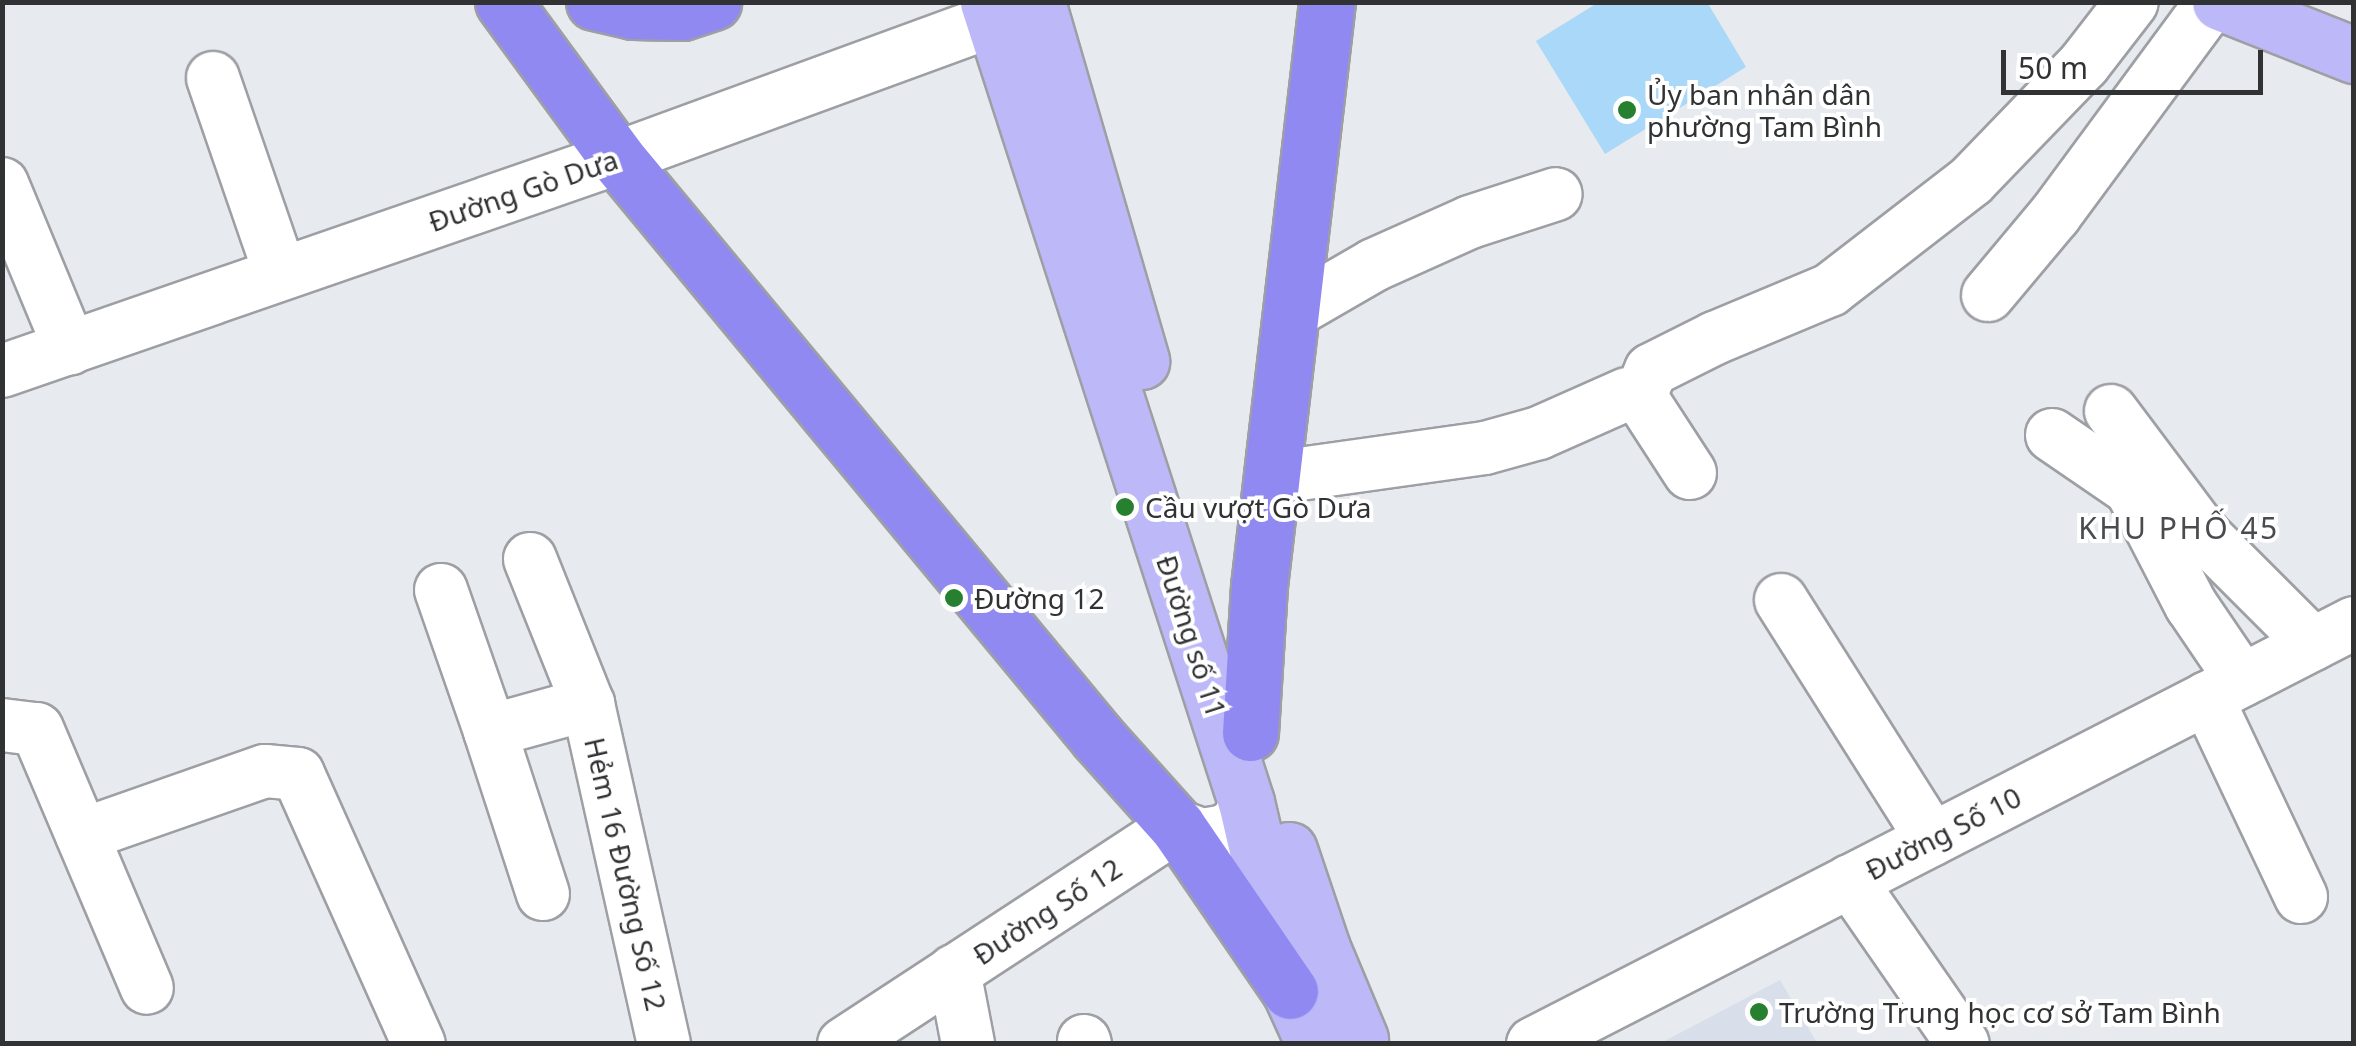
<!DOCTYPE html>
<html>
<head>
<meta charset="utf-8">
<style>
  body { margin:0 }
  #map { position:relative; width:2356px; height:1046px; overflow:hidden; background:#e7eaee; font-family:"Noto Sans",sans-serif }
  div>[style] { position:absolute }
  [style*='--x'] { left:calc(var(--x)*1px); top:calc(var(--y)*1px); width:calc(var(--w)*1px); rotate:calc(var(--a)*1deg) }
  .built>* { inset:0; background:#d8deea }
  .building>* { inset:0; background:#aad8f8 }
  .roads { filter:drop-shadow(2px 0 #9d9fa4) drop-shadow(-2px 0 #9d9fa4) drop-shadow(0 2px #9d9fa4) drop-shadow(0 -2px #9d9fa4) }
  .minor>* { height:52px; margin:-26px; padding:0 26px; transform-origin:26px; border-radius:26px; background:#fff }
  .major>* { height:55px; margin:-27.5px; padding:0 27.5px; transform-origin:27.5px; border-radius:27.5px; background:#bdb8f7 }
  .highway>* { height:55px; margin:-27.5px; padding:0 27.5px; transform-origin:27.5px; border-radius:27.5px; background:#9189f2 }
  .dots>* { width:28px; height:28px; translate:-50% -50%; box-sizing:border-box; border:5px solid #fff; border-radius:50% }
  span { translate:-50% -50%; white-space:nowrap; text-align:center; line-height:1.15; -webkit-text-stroke:8px #fff; paint-order:stroke }
  .poi-label { font-size:28px; color:#313234 }
  .left { translate:0 -50%; text-align:left }
  .street-label { font-size:28px; color:#313234 }
  .neighbourhood-label { font-size:30px; color:#494b4e; letter-spacing:2.5px }
  .frame { position:absolute; inset:0; border:5px solid #313234; pointer-events:none }
  .scale { position:absolute; left:2001px; top:50px; width:262px; height:45px; box-sizing:border-box; border:5px solid #313234; border-top:0; padding-left:12px; font-size:30px; line-height:35px; white-space:nowrap; color:#313234; -webkit-text-stroke:8px #fff; paint-order:stroke }
</style>
</head>
<body>
<div id="map">
  <div class="built">
    <div style="clip-path:polygon(1780px 980px,1817px 1043px,1661px 1043px)"></div>
  </div>
  <div class="building">
    <div style="clip-path:polygon(1599px 2px,1707px 2px,1746px 67px,1605px 154px,1536px 41px)"></div>
  </div>
  <div class="roads">
    <div class="minor">
      <div style="--x:213;--y:78;--w:206;--a:71"></div>
      <div style="--x:2;--y:184;--w:178;--a:67.5"></div>
      <div style="--x:1988;--y:295;--w:104;--a:-50.1"></div>
      <div style="--x:2055;--y:215;--w:265;--a:-53.6"></div>
      <div style="--x:1291;--y:313;--w:96;--a:-30"></div>
      <div style="--x:1374;--y:265;--w:105;--a:-24.1"></div>
      <div style="--x:1470;--y:222;--w:90;--a:-18"></div>
      <div style="--x:2;--y:371;--w:651;--a:-19.1"></div>
      <div style="--x:617;--y:158;--w:444;--a:-20.1"></div>
      <div style="--x:2111;--y:411;--w:155;--a:53.1"></div>
      <div style="--x:2204;--y:535;--w:154;--a:45"></div>
      <div style="--x:2052;--y:435;--w:96;--a:34.4"></div>
      <div style="--x:2131;--y:489;--w:131;--a:62.7"></div>
      <div style="--x:2191;--y:605;--w:91;--a:55.8"></div>
      <div style="--x:1690;--y:473;--w:92;--a:-123"></div>
      <div style="--x:1640;--y:396;--w:28;--a:-67"></div>
      <div style="--x:1651;--y:370;--w:72;--a:-26.6"></div>
      <div style="--x:1715;--y:338;--w:125;--a:-22.7"></div>
      <div style="--x:1830;--y:290;--w:178;--a:-37.7"></div>
      <div style="--x:1971;--y:181;--w:163;--a:-46"></div>
      <div style="--x:2084;--y:64;--w:78;--a:-52.3"></div>
      <div style="--x:1271;--y:478;--w:216;--a:-8"></div>
      <div style="--x:1485;--y:448;--w:56;--a:-15.5"></div>
      <div style="--x:1539;--y:433;--w:96;--a:-23.9"></div>
      <div style="--x:530;--y:559;--w:156;--a:68.2"></div>
      <div style="--x:441;--y:590;--w:149;--a:70.8"></div>
      <div style="--x:1781;--y:600;--w:283;--a:57.7"></div>
      <div style="--x:2207;--y:698;--w:220;--a:64.7"></div>
      <div style="--x:2;--y:725;--w:35;--a:7"></div>
      <div style="--x:37;--y:729;--w:281;--a:67"></div>
      <div style="--x:82;--y:835;--w:194;--a:-19.3"></div>
      <div style="--x:265;--y:771;--w:33;--a:5"></div>
      <div style="--x:298;--y:774;--w:296;--a:65.9"></div>
      <div style="--x:1850;--y:881;--w:198;--a:55.3"></div>
      <div style="--x:543;--y:894;--w:171;--a:-108"></div>
      <div style="--x:490;--y:731;--w:102;--a:-15.4"></div>
      <div style="--x:588;--y:704;--w:348;--a:77.4"></div>
      <div style="--x:954;--y:971;--w:74;--a:79.1"></div>
      <div style="--x:1084;--y:1041;--w:3;--a:72"></div>
      <div style="--x:844;--y:1044;--w:398;--a:-33.2"></div>
      <div style="--x:1177;--y:826;--w:27;--a:20"></div>
      <div style="--x:1202;--y:835;--w:23;--a:-10"></div>
      <div style="--x:1225;--y:831;--w:16;--a:-35"></div>
      <div style="--x:1238;--y:822;--w:22;--a:-68"></div>
      <div style="--x:1533;--y:1044;--w:923;--a:-27.15"></div>
    </div>
    <div class="major">
      <div style="--x:988;--y:2;--w:841;--a:72.13"></div>
      <div style="--x:1246;--y:802;--w:194;--a:76.9"></div>
      <div style="--x:1290;--y:991;--w:58;--a:65.6"></div>
      <div style="--x:1037;--y:2;--w:374;--a:73.8"></div>
      <div style="--x:2220;--y:2;--w:144;--a:21.6"></div>
      <div style="--x:1289;--y:850;--w:103;--a:71.4"></div>
      <div style="--x:1322;--y:948;--w:99;--a:67.3"></div>
    </div>
    <div class="highway">
      <div style="--x:503;--y:2;--w:193;--a:53.8"></div>
      <div style="--x:617;--y:158;--w:753;--a:50.33"></div>
      <div style="--x:1098;--y:738;--w:118;--a:48.1"></div>
      <div style="--x:1177;--y:826;--w:200;--a:55.6"></div>
      <div style="--x:594;--y:2;--w:40;--a:13"></div>
      <div style="--x:633;--y:11;--w:49;--a:1.2"></div>
      <div style="--x:682;--y:12;--w:33;--a:-18"></div>
      <div style="--x:1250;--y:733;--w:147;--a:-86.5"></div>
      <div style="--x:1259;--y:586;--w:588;--a:-83.36"></div>
    </div>
  </div>
  <div class="dots">
    <div style="left:1627px;top:110px;background:#268030"></div>
    <div style="left:1125px;top:507px;background:#268030"></div>
    <div style="left:954px;top:598px;background:#268030"></div>
    <div style="left:1759px;top:1012px;background:#268030"></div>
  </div>
  <div class="poi-label">
    <span class="left" style="left:1647px;top:110px">Ủy ban nhân dân<br>phường Tam Bình</span>
    <span class="left" style="left:1145px;top:507px">Cầu vượt Gò Dưa</span>
    <span class="left" style="left:974px;top:598px">Đường 12</span>
    <span class="left" style="left:1779px;top:1012px">Trường Trung học cơ sở Tam Bình</span>
  </div>
  <div class="street-label">
    <span style="left:523px;top:190px;rotate:-19deg">Đường Gò Dưa</span>
    <span style="left:1192px;top:636px;rotate:72deg">Đường số 11</span>
    <span style="left:1943px;top:833px;rotate:-27deg">Đường Số 10</span>
    <span style="left:626px;top:874px;rotate:77deg">Hẻm 16 Đường Số 12</span>
    <span style="left:1047px;top:911px;rotate:-33deg">Đường Số 12</span>
  </div>
  <div class="neighbourhood-label">
    <span style="left:2179px;top:528px">KHU PHỐ 45</span>
  </div>
  <div class="frame"></div>
  <div class="scale">50 m</div>
</div>
</body>
</html>
